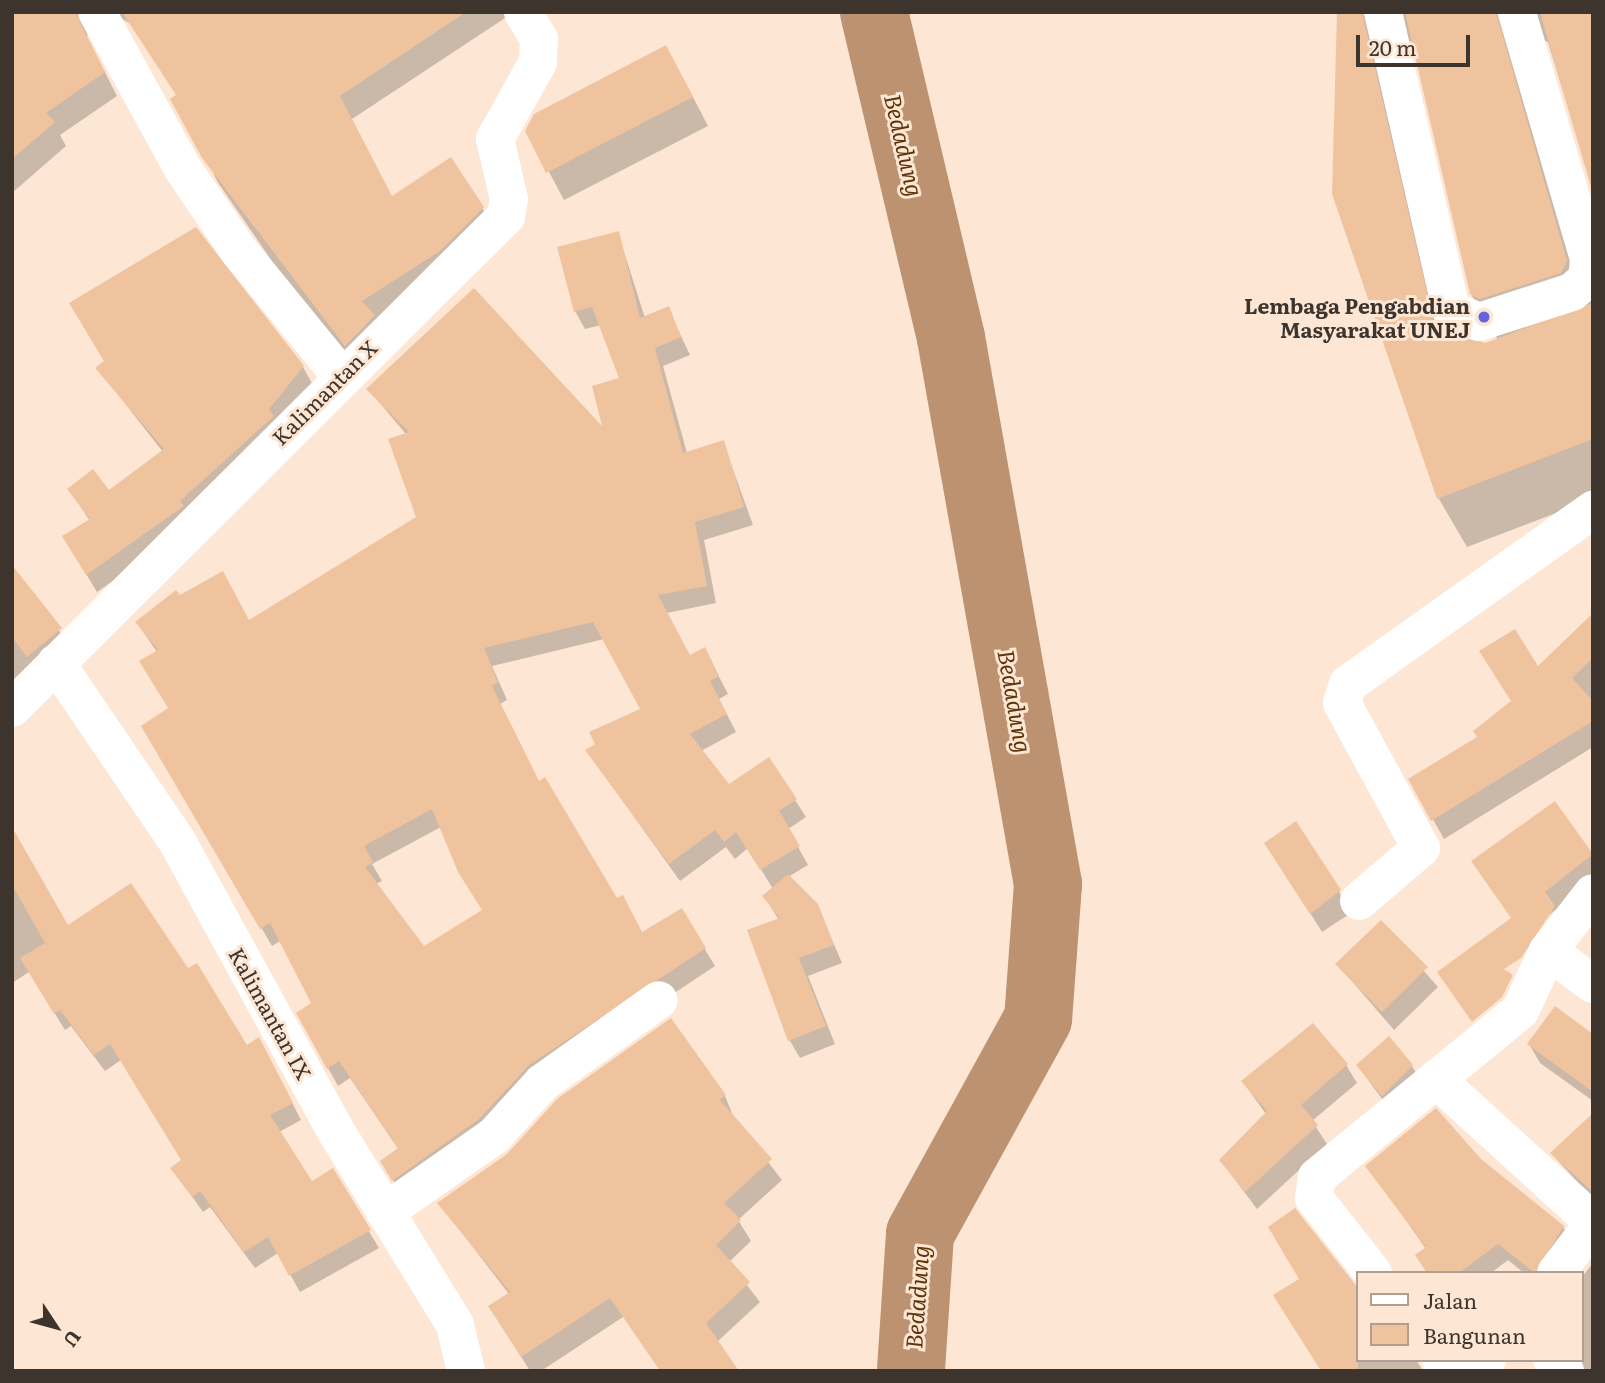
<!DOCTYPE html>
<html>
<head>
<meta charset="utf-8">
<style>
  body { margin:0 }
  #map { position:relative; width:1605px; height:1383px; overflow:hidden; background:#fde6d4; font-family:Literata,serif }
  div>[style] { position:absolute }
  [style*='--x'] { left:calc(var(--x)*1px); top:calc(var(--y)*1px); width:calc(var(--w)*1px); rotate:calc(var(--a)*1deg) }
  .shadow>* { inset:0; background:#0003 }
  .river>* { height:68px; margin:-34px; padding:0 34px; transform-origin:34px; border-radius:34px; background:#bd9270 }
  .building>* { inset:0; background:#f0c39f }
  .minor>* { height:38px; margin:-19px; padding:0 19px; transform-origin:19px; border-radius:19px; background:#fff }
  .dots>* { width:19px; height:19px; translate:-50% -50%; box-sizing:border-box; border:4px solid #fde6d4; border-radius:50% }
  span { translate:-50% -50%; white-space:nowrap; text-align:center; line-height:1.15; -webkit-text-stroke:6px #fde6d4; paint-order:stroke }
  .poi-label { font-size:21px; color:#3d342d; font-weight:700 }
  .right { translate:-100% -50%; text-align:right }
  .street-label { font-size:21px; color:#3d342d }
  .water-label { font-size:23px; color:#5e3409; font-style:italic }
  .frame { position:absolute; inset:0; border:14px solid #3d342d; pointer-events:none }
  .legend { position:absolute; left:1356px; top:1271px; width:228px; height:91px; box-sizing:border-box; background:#fde6d4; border:2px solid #b09f91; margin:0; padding:9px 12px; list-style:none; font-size:21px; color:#3d342d }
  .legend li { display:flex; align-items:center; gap:14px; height:35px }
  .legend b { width:35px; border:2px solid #b09f91 }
  .north { position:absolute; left:21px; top:1292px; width:70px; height:70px; -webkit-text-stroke:5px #fde6d4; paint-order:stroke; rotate:126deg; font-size:19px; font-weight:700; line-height:28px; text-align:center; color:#3d342d }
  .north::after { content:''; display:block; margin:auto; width:24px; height:32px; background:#3d342d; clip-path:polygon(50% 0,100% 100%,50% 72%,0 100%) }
  .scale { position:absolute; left:1356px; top:35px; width:114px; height:32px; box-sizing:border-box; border:4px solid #3d342d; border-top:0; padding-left:9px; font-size:21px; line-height:24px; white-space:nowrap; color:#3d342d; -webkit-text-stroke:5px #fde6d4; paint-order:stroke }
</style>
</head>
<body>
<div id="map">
  <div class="shadow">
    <div style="clip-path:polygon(12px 12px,514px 12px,352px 119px,392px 198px,482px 208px,496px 231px,359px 368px,272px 261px,217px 181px,178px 96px,131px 24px,112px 13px,91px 23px,87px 37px,117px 96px,60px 135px,66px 146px,12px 193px)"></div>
    <div style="clip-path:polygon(evenodd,1338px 12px,1593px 12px,1593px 190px,1548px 42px,1539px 39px,1523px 68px,1593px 304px,1593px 499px,1467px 547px,1439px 499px,1334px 194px,1338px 12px,1414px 41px,1471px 294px,1498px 340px,1485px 345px,1451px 332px,1396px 44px,1414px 41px)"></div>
    <div style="clip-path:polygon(682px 76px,708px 126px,564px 200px,527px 131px)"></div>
    <div style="clip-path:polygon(evenodd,618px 233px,645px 318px,668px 308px,690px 355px,663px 366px,687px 453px,723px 442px,753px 525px,704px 540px,716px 603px,667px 613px,690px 657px,714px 667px,728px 694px,719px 699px,736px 732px,701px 751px,729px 787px,795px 800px,806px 817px,788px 829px,808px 865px,788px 877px,817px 905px,842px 963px,808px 976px,835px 1044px,800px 1058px,790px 1041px,750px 931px,779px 920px,764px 896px,773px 889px,748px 848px,735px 859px,726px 847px,680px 881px,587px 751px,642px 710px,604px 639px,492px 666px,507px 700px,500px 704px,539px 783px,617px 901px,642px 934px,681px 910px,715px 966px,539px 1083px,403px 1197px,382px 1161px,399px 1150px,350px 1078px,338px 1086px,298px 1014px,313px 1004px,280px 941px,272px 946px,144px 727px,170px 709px,157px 652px,137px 623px,179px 598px,249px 622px,418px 518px,406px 434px,368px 389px,605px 432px,622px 379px,601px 325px,585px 329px,575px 311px,618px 233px,441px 827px,483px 911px,423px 948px,376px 884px,382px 881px,372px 864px,441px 827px)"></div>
    <div style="clip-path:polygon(303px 367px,313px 385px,193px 524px,97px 592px,74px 554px,90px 521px,69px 489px,109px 493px,163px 452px,98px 369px)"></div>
    <div style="clip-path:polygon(12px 568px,69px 644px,12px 685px)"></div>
    <div style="clip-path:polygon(1593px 615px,1593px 747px,1444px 839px,1411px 780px,1479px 738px)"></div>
    <div style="clip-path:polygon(1554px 804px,1593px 855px,1593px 881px,1523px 935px,1474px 862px)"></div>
    <div style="clip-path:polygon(12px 833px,68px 928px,188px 970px,247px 1047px,268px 1056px,301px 1120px,279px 1132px,312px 1184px,332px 1171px,379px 1248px,300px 1292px,278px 1253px,255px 1268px,210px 1207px,203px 1212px,172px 1168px,183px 1161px,121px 1060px,105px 1071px,71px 1026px,65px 1030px,29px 972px,12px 983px)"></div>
    <div style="clip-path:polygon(1278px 862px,1339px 891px,1348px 915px,1322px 932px)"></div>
    <div style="clip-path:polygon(1381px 922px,1438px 987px,1394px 1030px,1338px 965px)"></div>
    <div style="clip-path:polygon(1593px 1036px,1593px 1101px,1540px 1063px,1529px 1044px)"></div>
    <div style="clip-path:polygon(1346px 1065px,1357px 1083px,1312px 1121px,1327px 1144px,1257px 1209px,1221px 1161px,1266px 1114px,1243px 1082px)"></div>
    <div style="clip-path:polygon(1358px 1066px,1412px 1066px,1423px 1085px,1393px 1114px)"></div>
    <div style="clip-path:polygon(725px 1096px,734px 1118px,782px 1180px,738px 1220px,751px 1241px,729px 1262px,760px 1302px,717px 1342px,623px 1317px,541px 1371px,530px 1371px,502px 1326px,509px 1294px,439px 1203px)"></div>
    <div style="clip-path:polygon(1593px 1115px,1593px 1199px,1552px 1154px)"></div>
    <div style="clip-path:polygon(1480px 1160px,1563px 1227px,1573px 1243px,1555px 1273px,1524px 1273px,1508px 1260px,1491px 1273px,1427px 1273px,1417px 1256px,1426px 1249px,1368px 1166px)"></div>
    <div style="clip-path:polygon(1593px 1263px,1593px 1371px,1586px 1371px,1576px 1360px,1582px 1360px,1582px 1277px)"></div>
    <div style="clip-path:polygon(1355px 1288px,1358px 1360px,1416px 1360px,1423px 1371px,1323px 1371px)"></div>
  </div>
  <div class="river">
    <div style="--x:874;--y:12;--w:335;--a:76.7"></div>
    <div style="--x:951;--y:338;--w:555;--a:79.93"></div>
    <div style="--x:1048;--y:884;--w:135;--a:94.2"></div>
    <div style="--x:1038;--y:1019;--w:245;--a:118.8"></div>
    <div style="--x:920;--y:1234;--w:137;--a:93.8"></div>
  </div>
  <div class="building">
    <div style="clip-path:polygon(12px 12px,75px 12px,105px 72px,46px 113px,55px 122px,12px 159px)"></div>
    <div style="clip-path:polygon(122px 12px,466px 12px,340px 96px,392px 196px,451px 157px,484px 207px,440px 251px,362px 301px,375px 315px,345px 346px,202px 158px,170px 99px,176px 95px)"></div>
    <div style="clip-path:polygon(1337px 12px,1362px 12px,1434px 323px,1485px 343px,1593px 303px,1593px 439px,1437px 499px,1332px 194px)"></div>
    <div style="clip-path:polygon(1405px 12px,1496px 12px,1567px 261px,1561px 273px,1480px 299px,1470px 294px)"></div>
    <div style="clip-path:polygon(1540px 12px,1593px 12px,1593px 194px)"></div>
    <div style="clip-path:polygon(666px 45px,693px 97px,546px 173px,525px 131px,534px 114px)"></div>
    <div style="clip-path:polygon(196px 227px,304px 366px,269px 409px,274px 416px,180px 501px,184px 506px,86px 575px,62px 536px,90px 519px,67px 489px,93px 469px,109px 490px,164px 449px,95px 368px,104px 361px,69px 303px)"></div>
    <div style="clip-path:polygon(evenodd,619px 231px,640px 318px,669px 306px,681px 337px,655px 348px,683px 453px,724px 440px,744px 507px,695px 522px,707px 586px,658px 595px,690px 655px,705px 647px,719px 676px,710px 681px,727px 714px,690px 734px,729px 784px,769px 757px,797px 799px,779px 811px,800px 846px,760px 870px,736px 832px,724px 842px,715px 830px,669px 864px,585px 750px,595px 744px,589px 732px,640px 709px,593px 622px,484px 648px,498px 682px,492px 686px,539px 781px,545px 777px,617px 898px,623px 895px,642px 932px,682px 908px,706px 948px,529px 1065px,479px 1119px,392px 1181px,380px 1161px,398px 1148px,339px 1061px,327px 1069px,296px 1013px,311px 1003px,270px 923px,260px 929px,141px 726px,168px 708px,139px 661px,158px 650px,135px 622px,176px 590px,180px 595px,223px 571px,249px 620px,416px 517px,388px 439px,409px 432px,366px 389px,474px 288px,602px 426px,592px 386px,619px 378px,592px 307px,574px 312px,557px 247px,619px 231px,432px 809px,458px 872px,482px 910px,424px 946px,365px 867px,373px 862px,364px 846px,432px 809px)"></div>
    <div style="clip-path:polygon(12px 565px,62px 628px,27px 657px,12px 637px)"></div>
    <div style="clip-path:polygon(1593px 613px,1593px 658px,1572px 678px,1593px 701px,1593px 721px,1431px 821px,1408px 779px,1477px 737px,1473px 731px,1511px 701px,1479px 651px,1515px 629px,1538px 666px)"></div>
    <div style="clip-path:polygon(1555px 801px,1593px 854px,1545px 892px,1555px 906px,1521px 958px,1504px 969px,1513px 975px,1502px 997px,1472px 1022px,1437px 972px,1511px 918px,1471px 861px)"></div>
    <div style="clip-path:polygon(1296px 821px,1341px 890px,1310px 914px,1264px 843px)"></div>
    <div style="clip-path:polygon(12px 827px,68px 925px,131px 883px,188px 968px,197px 963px,247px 1045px,259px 1037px,293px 1103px,270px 1115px,312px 1181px,333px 1168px,371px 1230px,289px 1276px,268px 1237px,244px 1252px,200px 1191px,192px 1197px,170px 1168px,181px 1160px,110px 1044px,94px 1055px,60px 1010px,54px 1014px,20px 958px,45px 943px,12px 885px)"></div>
    <div style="clip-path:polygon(788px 874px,818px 904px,834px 945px,799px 958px,826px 1026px,788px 1041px,747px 930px,780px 918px,762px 896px)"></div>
    <div style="clip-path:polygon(1381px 920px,1428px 967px,1382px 1012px,1335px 964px)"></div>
    <div style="clip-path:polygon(1555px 1006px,1593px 1034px,1593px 1092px,1527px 1044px)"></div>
    <div style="clip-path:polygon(671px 1018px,726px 1095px,720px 1100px,772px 1159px,724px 1203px,741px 1220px,716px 1245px,750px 1282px,706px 1323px,739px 1371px,660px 1371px,610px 1298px,521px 1357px,488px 1306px,510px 1292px,437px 1203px,507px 1154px,557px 1099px)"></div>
    <div style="clip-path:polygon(1313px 1023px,1348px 1064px,1301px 1105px,1318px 1125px,1245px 1192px,1219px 1160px,1267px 1111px,1241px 1081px)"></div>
    <div style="clip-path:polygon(1389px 1036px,1413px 1065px,1382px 1096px,1356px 1065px)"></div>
    <div style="clip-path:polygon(1436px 1108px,1481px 1159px,1564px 1226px,1535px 1273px,1498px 1244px,1459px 1273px,1427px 1273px,1415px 1255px,1426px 1247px,1365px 1166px)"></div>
    <div style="clip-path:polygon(1593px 1113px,1593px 1192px,1550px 1153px)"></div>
    <div style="clip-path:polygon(1295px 1208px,1358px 1288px,1358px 1371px,1321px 1371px,1273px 1295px,1299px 1279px,1268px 1227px)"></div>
  </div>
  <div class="minor">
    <div style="--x:97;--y:12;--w:179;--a:61.3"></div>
    <div style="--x:183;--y:169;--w:99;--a:55.7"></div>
    <div style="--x:239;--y:251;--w:160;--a:50.8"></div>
    <div style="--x:1383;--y:12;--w:306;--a:77.1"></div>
    <div style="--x:1451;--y:310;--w:30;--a:23"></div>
    <div style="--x:1479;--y:322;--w:98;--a:-17.9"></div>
    <div style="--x:1572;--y:292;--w:20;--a:-41"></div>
    <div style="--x:1587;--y:279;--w:20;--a:-84"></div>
    <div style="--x:1589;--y:259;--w:257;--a:-106.3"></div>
    <div style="--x:56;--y:663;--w:215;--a:55.8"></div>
    <div style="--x:177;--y:841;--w:327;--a:61.3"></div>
    <div style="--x:334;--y:1128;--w:231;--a:58.4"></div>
    <div style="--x:455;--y:1325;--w:47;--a:76.6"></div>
    <div style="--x:12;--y:708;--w:697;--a:-44.88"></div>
    <div style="--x:506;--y:216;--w:17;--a:-80"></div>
    <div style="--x:509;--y:199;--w:62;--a:-103.1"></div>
    <div style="--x:495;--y:139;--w:88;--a:-60.8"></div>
    <div style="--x:538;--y:62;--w:23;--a:-88"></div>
    <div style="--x:539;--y:39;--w:31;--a:-121"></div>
    <div style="--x:1359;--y:901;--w:82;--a:-40.5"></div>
    <div style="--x:1421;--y:848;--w:165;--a:-118.6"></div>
    <div style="--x:1342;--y:703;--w:20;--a:-72"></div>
    <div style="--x:1348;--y:684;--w:301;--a:-35.4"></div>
    <div style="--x:1548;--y:951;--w:56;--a:36.3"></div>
    <div style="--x:1436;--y:1079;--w:212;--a:42.3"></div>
    <div style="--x:385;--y:1212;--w:133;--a:-34.9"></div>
    <div style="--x:494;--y:1136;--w:72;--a:-47.8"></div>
    <div style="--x:542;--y:1083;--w:143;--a:-35.4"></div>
    <div style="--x:1373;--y:1273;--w:95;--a:-128.2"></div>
    <div style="--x:1314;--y:1198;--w:21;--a:-82"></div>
    <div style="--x:1317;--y:1177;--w:262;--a:-39.3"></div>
    <div style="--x:1520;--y:1011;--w:66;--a:-65"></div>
    <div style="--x:1548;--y:951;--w:73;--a:-52.2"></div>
    <div style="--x:1556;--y:1273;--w:61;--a:-52.9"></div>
    <div style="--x:1441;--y:1360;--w:14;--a:51"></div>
    <div style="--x:1552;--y:1360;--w:17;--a:40"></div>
    <div style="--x:1477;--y:1371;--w:15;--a:-48"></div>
  </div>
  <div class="dots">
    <div style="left:1484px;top:317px;background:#6564dd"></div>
  </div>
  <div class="poi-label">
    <span class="right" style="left:1470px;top:317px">Lembaga Pengabdian<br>Masyarakat UNEJ</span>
  </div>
  <div class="street-label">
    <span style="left:324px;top:392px;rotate:-45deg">Kalimantan X</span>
    <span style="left:271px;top:1013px;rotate:61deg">Kalimantan IX</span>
  </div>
  <div class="water-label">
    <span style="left:905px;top:145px;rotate:77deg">Bedadung</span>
    <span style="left:1016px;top:701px;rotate:80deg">Bedadung</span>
    <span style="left:916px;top:1297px;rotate:-86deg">Bedadung</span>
  </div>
  <div class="frame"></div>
  <ul class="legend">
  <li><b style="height:9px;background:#fff"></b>Jalan</li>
  <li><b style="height:19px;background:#f0c39f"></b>Bangunan</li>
  </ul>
  <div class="north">U</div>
  <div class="scale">20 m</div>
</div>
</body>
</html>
